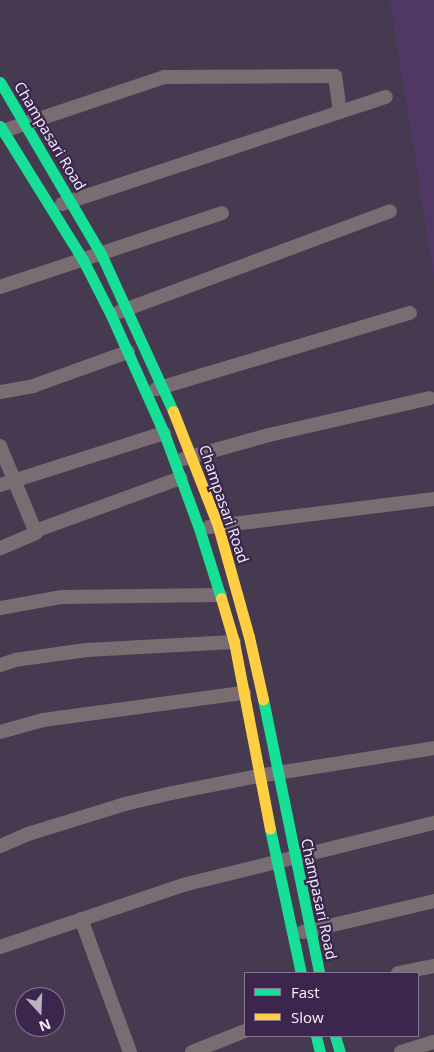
<!DOCTYPE html>
<html>
<head>
<meta charset="utf-8">
<style>
  body { margin:0 }
  #map { position:relative; width:434px; height:1052px; overflow:hidden; background:#453a50; font-family:"Open Sans",sans-serif }
  div>[style] { position:absolute }
  [style*='--x'] { left:calc(var(--x)*1px); top:calc(var(--y)*1px); width:calc(var(--w)*1px); rotate:calc(var(--a)*1deg) }
  .built>* { inset:0; background:#503865 }
  .street>* { height:14px; margin:-7px; padding:0 7px; transform-origin:7px; border-radius:7px; background:#7a6d72 }
  .fast>* { height:11px; margin:-5.5px; padding:0 5.5px; transform-origin:5.5px; border-radius:5.5px; background:#16e098 }
  .slow>* { height:11px; margin:-5.5px; padding:0 5.5px; transform-origin:5.5px; border-radius:5.5px; background:#ffcf43 }
  span { translate:-50% -50%; white-space:nowrap; text-align:center; line-height:1.15; -webkit-text-stroke:4.5px #3c264e; paint-order:stroke }
  .street-label { font-size:15px; color:#f7f1fc }
  .legend { position:absolute; left:244px; top:972px; width:175px; height:65px; box-sizing:border-box; background:#3c264e; border:1px solid #877794; margin:0; padding:6px 9px; list-style:none; font-size:15px; color:#f7f1fc }
  .legend li { display:flex; align-items:center; gap:10px; height:25px }
  .legend b { width:25px; border:1px solid #877794 }
  .north { position:absolute; left:15px; top:987px; width:50px; height:50px; box-sizing:border-box; background:#3c264e; border:1px solid #877794; border-radius:50%; rotate:160deg; font-size:14px; font-weight:700; line-height:20px; text-align:center; color:#f7f1fc }
  .north::after { content:''; display:block; margin:auto; width:18px; height:22px; background:#b9b1c0; clip-path:polygon(50% 0,100% 100%,50% 72%,0 100%) }
</style>
</head>
<body>
<div id="map">
  <div class="built">
    <div style="clip-path:polygon(390px 0,434px 0,434px 277px,392px 14px)"></div>
  </div>
  <div class="street">
    <div style="--x:3;--y:131;--w:170;--a:-18.5"></div>
    <div style="--x:164;--y:77;--w:171;--a:-0.3"></div>
    <div style="--x:335;--y:76;--w:36;--a:82"></div>
    <div style="--x:62;--y:204;--w:341;--a:-18.3"></div>
    <div style="--x:0;--y:287;--w:234;--a:-18.4"></div>
    <div style="--x:119;--y:312;--w:289;--a:-20.4"></div>
    <div style="--x:156;--y:389;--w:265;--a:-16.7"></div>
    <div style="--x:0;--y:392;--w:34;--a:-10"></div>
    <div style="--x:33;--y:386;--w:101;--a:-19.7"></div>
    <div style="--x:0;--y:446;--w:94;--a:67.5"></div>
    <div style="--x:36;--y:533;--w:39;--a:157"></div>
    <div style="--x:183;--y:459;--w:89;--a:-15.6"></div>
    <div style="--x:269;--y:435;--w:165;--a:-12.9"></div>
    <div style="--x:0;--y:485;--w:172;--a:-17.6"></div>
    <div style="--x:209;--y:527;--w:227;--a:-7.1"></div>
    <div style="--x:35;--y:531;--w:155;--a:-20"></div>
    <div style="--x:0;--y:608;--w:63;--a:-10.1"></div>
    <div style="--x:62;--y:597;--w:158;--a:-0.7"></div>
    <div style="--x:0;--y:665;--w:16;--a:-18"></div>
    <div style="--x:15;--y:660;--w:72;--a:-8"></div>
    <div style="--x:86;--y:650;--w:148;--a:-3.1"></div>
    <div style="--x:0;--y:732;--w:45;--a:-15.6"></div>
    <div style="--x:43;--y:720;--w:203;--a:-7.7"></div>
    <div style="--x:0;--y:846;--w:30;--a:-23"></div>
    <div style="--x:28;--y:834;--w:102;--a:-17.2"></div>
    <div style="--x:125;--y:804;--w:48;--a:-13.2"></div>
    <div style="--x:172;--y:793;--w:88;--a:-11.2"></div>
    <div style="--x:258;--y:776;--w:178;--a:-9"></div>
    <div style="--x:81;--y:919;--w:142;--a:69.8"></div>
    <div style="--x:303;--y:932;--w:135;--a:-13.3"></div>
    <div style="--x:0;--y:947;--w:193;--a:-18.7"></div>
    <div style="--x:183;--y:885;--w:259;--a:-13.9"></div>
    <div style="--x:398;--y:973;--w:37;--a:-11"></div>
    <div style="--x:192;--y:1052;--w:57;--a:-21.6"></div>
    <div style="--x:401;--y:1052;--w:34;--a:-17"></div>
  </div>
  <div class="fast">
    <div style="--x:0;--y:82;--w:199;--a:59.6"></div>
    <div style="--x:101;--y:254;--w:173;--a:65.4"></div>
    <div style="--x:0;--y:126;--w:158;--a:58.2"></div>
    <div style="--x:83;--y:260;--w:62;--a:63"></div>
    <div style="--x:111;--y:315;--w:129;--a:65.8"></div>
    <div style="--x:164;--y:433;--w:101;--a:69.8"></div>
    <div style="--x:199;--y:528;--w:73;--a:72.6"></div>
    <div style="--x:263;--y:699;--w:280;--a:78.4"></div>
    <div style="--x:270;--y:829;--w:147;--a:77.9"></div>
    <div style="--x:316;--y:1036;--w:16;--a:76"></div>
    <div style="--x:335;--y:1036;--w:17;--a:73"></div>
  </div>
  <div class="slow">
    <div style="--x:173;--y:411;--w:123;--a:68.6"></div>
    <div style="--x:218;--y:526;--w:115;--a:74.4"></div>
    <div style="--x:249;--y:637;--w:64;--a:77.3"></div>
    <div style="--x:221;--y:598;--w:46;--a:73.5"></div>
    <div style="--x:234;--y:642;--w:190;--a:79.1"></div>
  </div>
  <div class="street-label">
    <span style="left:50px;top:136px;rotate:59deg">Champasari Road</span>
    <span style="left:224px;top:504px;rotate:71deg">Champasari Road</span>
    <span style="left:319px;top:899px;rotate:78deg">Champasari Road</span>
  </div>
  <ul class="legend">
  <li><b style="height:6px;background:#16e098"></b>Fast</li>
  <li><b style="height:6px;background:#ffcf43"></b>Slow</li>
  </ul>
  <div class="north">N</div>
</div>
</body>
</html>
